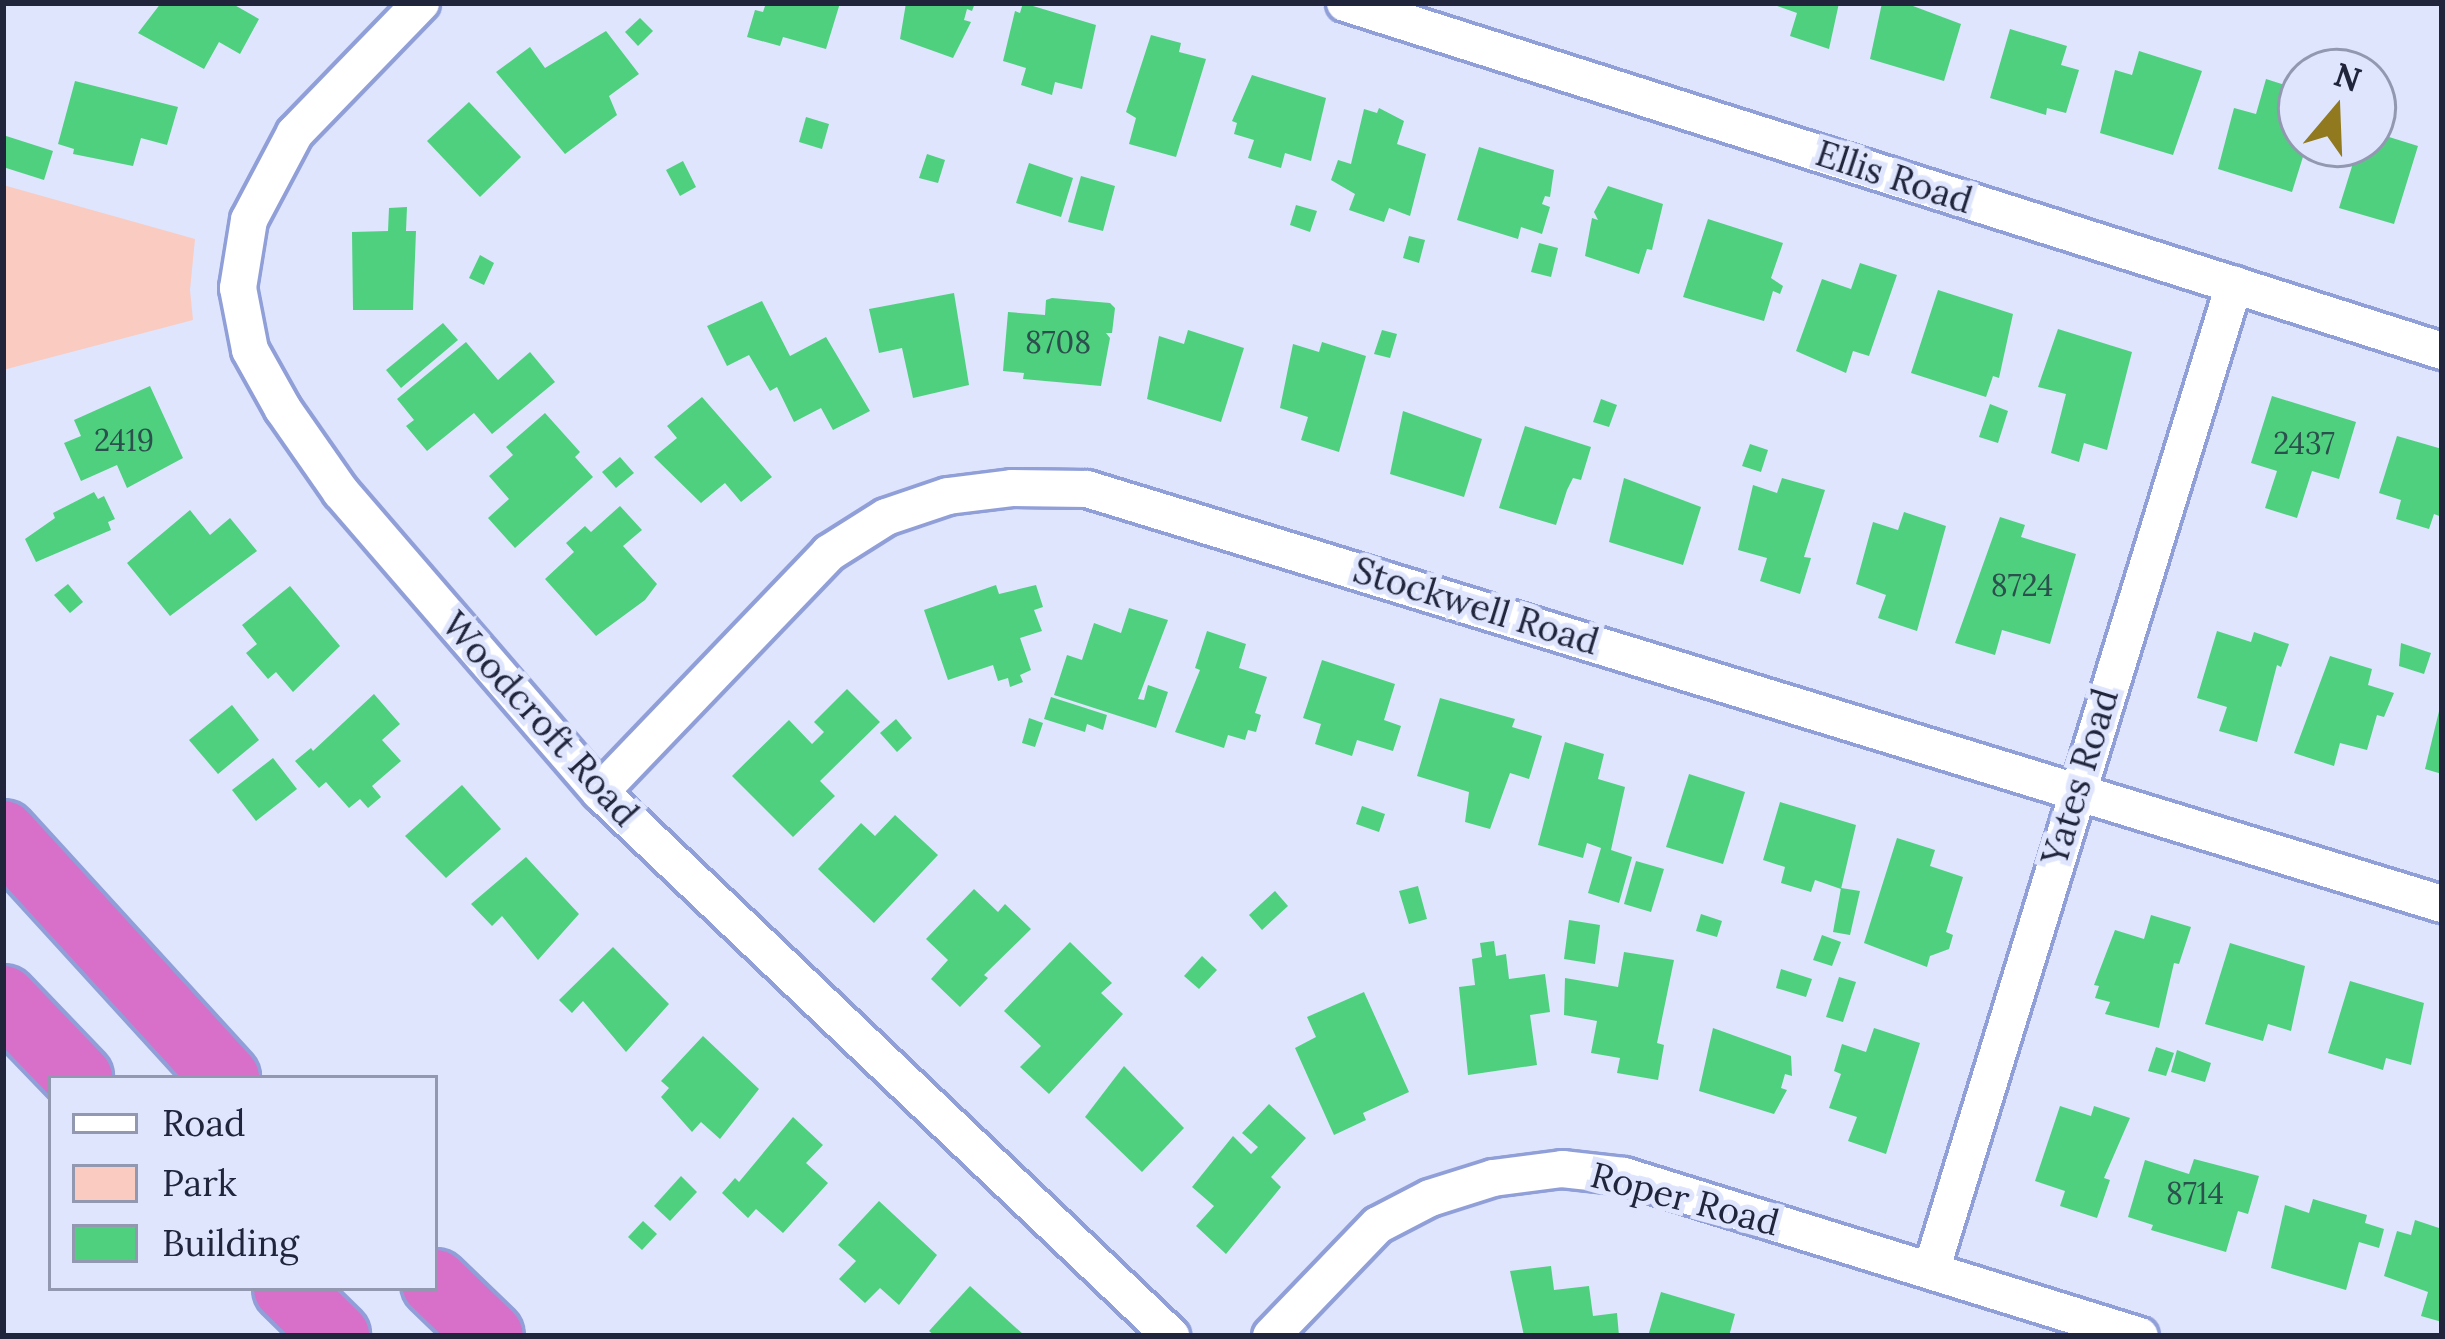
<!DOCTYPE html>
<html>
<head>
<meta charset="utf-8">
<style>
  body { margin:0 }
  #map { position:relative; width:2445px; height:1339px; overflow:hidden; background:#dee5fd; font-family:Lora,serif }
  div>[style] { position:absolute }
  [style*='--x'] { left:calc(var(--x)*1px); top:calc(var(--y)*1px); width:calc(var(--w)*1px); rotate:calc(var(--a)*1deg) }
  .green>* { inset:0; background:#facbc1 }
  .building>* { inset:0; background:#4fd07f }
  .roads { filter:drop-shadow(3px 0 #909fd8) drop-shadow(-3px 0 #909fd8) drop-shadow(0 3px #909fd8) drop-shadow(0 -3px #909fd8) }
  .minor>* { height:36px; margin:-18px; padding:0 18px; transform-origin:18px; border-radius:18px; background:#fff }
  .motorway>* { height:66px; margin:-33px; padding:0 33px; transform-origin:33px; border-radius:33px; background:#d870c9 }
  span { translate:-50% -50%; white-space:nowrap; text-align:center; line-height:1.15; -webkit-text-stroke:10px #dee5fd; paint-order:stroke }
  .number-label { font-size:30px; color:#2c504d }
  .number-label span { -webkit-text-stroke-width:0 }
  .street-label { font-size:36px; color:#20253c }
  .frame { position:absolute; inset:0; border:6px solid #20253c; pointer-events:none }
  .legend { position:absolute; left:48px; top:1075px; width:390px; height:216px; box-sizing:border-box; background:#dee5fd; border:3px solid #9298b0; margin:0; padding:15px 21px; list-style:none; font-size:36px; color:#20253c }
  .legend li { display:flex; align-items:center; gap:24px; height:60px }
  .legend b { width:60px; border:3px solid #9298b0 }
  .north { position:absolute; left:2277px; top:48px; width:120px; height:120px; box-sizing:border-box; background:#dee5fd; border:3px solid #9298b0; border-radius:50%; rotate:19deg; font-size:33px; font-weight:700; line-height:48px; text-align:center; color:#20253c }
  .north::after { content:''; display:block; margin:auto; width:42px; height:54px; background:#91791f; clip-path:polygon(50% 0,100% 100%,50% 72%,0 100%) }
</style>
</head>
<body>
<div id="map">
  <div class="green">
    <div style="clip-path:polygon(3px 185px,195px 239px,190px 290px,193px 320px,3px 370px)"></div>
  </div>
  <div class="building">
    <div style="clip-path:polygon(161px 3px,231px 3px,259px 19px,240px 54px,219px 42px,204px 69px,138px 33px)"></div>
    <div style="clip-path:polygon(766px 3px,840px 3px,826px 49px,783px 37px,780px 46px,747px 37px,755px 10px,763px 12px)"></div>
    <div style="clip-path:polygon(906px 3px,975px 3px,972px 11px,967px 9px,964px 20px,971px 22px,953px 58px,900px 39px)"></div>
    <div style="clip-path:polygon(1023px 3px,1096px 25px,1082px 89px,1055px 82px,1052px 95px,1021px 85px,1026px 68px,1003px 61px,1015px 11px,1020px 13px)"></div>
    <div style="clip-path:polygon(1769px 3px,1839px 3px,1829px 49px,1790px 36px,1797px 13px)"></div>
    <div style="clip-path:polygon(1882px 3px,1905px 3px,1961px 24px,1944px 81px,1870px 59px)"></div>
    <div style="clip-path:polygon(640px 18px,653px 31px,638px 46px,625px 32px)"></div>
    <div style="clip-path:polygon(2010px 29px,2067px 46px,2061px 65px,2079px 70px,2066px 113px,2047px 108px,2046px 115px,1990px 98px)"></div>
    <div style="clip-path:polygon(606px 31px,639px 74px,609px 96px,617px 115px,565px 154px,496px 72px,530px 47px,545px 68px)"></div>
    <div style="clip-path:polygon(1151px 35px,1181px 43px,1179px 52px,1206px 59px,1176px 157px,1129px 144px,1136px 118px,1126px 112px)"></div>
    <div style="clip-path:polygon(2139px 51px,2202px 71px,2173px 155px,2100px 133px,2115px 70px,2132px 75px)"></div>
    <div style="clip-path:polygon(1252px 75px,1326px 98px,1311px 161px,1285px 153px,1281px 168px,1248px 158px,1254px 140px,1234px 134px,1237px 123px,1232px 121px)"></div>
    <div style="clip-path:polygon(2266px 79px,2301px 90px,2301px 144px,2307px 144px,2292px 192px,2218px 169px,2234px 108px,2256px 114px)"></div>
    <div style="clip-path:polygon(75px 81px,178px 107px,167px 145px,141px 138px,133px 166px,73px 154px,74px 149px,58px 144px)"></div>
    <div style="clip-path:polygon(469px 102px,521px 157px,480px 197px,427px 141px)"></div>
    <div style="clip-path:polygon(1379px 108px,1404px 121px,1397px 144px,1426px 154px,1410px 216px,1389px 208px,1384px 222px,1349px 210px,1355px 194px,1331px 180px,1338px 160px,1351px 164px,1364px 109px,1377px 113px)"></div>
    <div style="clip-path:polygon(806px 117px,829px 124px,822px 149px,799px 142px)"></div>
    <div style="clip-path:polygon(2373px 132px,2418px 146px,2394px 224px,2339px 208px,2359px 144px,2373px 144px)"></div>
    <div style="clip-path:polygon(3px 135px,53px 151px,44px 180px,3px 167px)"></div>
    <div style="clip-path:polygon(1479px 147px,1554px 170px,1550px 197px,1545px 196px,1542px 204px,1550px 207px,1542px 234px,1521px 227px,1518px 239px,1457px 220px)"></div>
    <div style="clip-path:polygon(927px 154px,945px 160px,938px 183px,919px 178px)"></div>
    <div style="clip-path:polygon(683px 161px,696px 187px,680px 196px,666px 170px)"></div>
    <div style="clip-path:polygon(1029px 163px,1073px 178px,1061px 217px,1016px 203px)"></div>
    <div style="clip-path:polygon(1081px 176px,1115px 186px,1103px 231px,1068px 222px)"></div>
    <div style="clip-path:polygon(1608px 186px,1663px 204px,1652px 250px,1647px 249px,1639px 274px,1585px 256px,1592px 218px,1598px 220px,1594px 212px)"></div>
    <div style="clip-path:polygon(1296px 205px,1317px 211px,1310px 232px,1290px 225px)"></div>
    <div style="clip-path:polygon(407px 207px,406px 231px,416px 231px,413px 310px,353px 310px,352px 232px,388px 231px,389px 208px)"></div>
    <div style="clip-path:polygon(1708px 219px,1783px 243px,1771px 278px,1783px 286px,1780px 294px,1773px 291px,1764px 321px,1683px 297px)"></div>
    <div style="clip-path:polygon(1409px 236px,1425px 240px,1419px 263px,1403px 258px)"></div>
    <div style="clip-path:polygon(1539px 243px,1558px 248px,1551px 277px,1531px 272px)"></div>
    <div style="clip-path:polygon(480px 255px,494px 263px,484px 285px,469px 278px)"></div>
    <div style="clip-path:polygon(1860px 263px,1897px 275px,1869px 356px,1853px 351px,1846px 373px,1796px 351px,1822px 279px,1851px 289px)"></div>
    <div style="clip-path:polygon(1938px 290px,2013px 314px,1999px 378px,1993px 376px,1986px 397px,1911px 373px)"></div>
    <div style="clip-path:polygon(954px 293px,969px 385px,913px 398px,902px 348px,879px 353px,869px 309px)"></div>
    <div style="clip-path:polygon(1052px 298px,1110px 303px,1115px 308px,1112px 333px,1106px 333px,1110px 338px,1101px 386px,1023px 379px,1024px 373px,1003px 371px,1008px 312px,1045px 315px,1046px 300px)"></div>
    <div style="clip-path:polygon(762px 301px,790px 356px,826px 337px,870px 411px,833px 430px,821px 408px,794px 422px,777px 387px,770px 391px,749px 355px,727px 366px,707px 326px)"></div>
    <div style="clip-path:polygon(443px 323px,458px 340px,401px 388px,386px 370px)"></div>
    <div style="clip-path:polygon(2058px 329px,2132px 352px,2107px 450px,2084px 443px,2079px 462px,2051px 453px,2066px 394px,2038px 387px)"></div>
    <div style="clip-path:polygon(1188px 330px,1244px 348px,1221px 422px,1147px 399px,1159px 336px,1184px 344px)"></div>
    <div style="clip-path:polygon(1382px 330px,1397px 334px,1390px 358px,1374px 354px)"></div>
    <div style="clip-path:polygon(466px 342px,498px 380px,530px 352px,555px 382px,492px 434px,474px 413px,427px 451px,406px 426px,414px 420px,397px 399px)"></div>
    <div style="clip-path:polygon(1322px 342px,1366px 356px,1339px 452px,1301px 440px,1308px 417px,1280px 408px,1293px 344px,1319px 352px)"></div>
    <div style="clip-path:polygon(150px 386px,183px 458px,127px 488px,117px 465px,81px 481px,64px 443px,81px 436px,74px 420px)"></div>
    <div style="clip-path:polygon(2272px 396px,2356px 422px,2339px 479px,2312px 471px,2297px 518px,2265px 508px,2277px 471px,2251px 463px)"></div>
    <div style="clip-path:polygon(702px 397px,772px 477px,741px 502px,725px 483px,701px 503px,654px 457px,677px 438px,667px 426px)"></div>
    <div style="clip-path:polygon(1601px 399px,1617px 405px,1609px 427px,1593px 422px)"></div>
    <div style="clip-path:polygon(1990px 404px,2008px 411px,1998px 443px,1979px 437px)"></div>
    <div style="clip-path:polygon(1403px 411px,1482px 439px,1464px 497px,1390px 474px)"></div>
    <div style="clip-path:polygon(545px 413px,580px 452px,575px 457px,593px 477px,515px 548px,488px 518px,509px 499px,489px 476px,513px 455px,506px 447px)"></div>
    <div style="clip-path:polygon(1525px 426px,1591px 447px,1581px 480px,1573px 478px,1567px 490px,1556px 525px,1499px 508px)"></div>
    <div style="clip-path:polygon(2397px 436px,2442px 449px,2442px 517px,2434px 514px,2429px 529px,2396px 519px,2401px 500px,2379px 493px)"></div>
    <div style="clip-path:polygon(1750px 444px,1768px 450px,1761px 472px,1742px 466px)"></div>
    <div style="clip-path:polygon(620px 457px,634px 473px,616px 488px,602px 472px)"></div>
    <div style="clip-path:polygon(1624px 478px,1701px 507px,1683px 565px,1609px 542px)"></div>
    <div style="clip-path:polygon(1782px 478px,1825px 490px,1804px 557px,1811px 558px,1800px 594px,1760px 581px,1767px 558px,1738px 550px,1753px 485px,1777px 493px)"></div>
    <div style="clip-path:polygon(94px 492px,98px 499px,104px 496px,115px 519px,108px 522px,111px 530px,36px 562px,25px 539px,55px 518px,53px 513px)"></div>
    <div style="clip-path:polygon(620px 506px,642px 530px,623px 546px,657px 584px,645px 600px,596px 636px,545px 579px,574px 552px,566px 543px,585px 526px,591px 532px)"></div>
    <div style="clip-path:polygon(190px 510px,210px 535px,230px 518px,257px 551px,170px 616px,127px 563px)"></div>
    <div style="clip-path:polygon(1904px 512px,1946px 526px,1917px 631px,1878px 618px,1886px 595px,1856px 584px,1873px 522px,1898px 530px)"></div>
    <div style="clip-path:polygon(2000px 517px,2025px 525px,2021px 537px,2076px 554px,2050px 644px,2002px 630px,1995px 655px,1955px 643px)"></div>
    <div style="clip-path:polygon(68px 584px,83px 602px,70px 613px,54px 595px)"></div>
    <div style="clip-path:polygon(996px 585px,999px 594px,1036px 585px,1043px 607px,1034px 610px,1042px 631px,1020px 638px,1031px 670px,1020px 675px,1023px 682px,1010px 687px,1008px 678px,998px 681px,993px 665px,948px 680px,924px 610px)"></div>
    <div style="clip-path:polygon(290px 586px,340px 646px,293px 692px,276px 672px,268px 679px,246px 653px,257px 644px,242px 625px)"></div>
    <div style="clip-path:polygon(1129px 608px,1168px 620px,1138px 699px,1144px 700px,1148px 685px,1168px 692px,1156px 728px,1054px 695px,1067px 655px,1082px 660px,1094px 623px,1121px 633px)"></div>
    <div style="clip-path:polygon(1207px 631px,1246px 644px,1239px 668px,1267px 677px,1255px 713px,1261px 715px,1256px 732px,1248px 730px,1245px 740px,1228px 735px,1224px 748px,1175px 732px,1200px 670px,1195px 668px)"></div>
    <div style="clip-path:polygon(2217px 631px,2251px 642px,2254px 632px,2289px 644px,2281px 667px,2277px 665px,2257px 742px,2219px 731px,2227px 707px,2197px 698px)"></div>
    <div style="clip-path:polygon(2401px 643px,2431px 653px,2424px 674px,2399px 666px)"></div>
    <div style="clip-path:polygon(2330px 656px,2372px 669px,2368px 685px,2394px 693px,2384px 717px,2377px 715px,2367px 750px,2340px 743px,2334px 766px,2294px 753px)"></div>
    <div style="clip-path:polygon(1322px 660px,1395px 684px,1384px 720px,1401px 726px,1393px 751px,1357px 740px,1352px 756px,1315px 744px,1321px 724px,1303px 718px)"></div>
    <div style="clip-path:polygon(847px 689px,880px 722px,820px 781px,835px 796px,793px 837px,732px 776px,789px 720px,812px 744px,824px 732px,814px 722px)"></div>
    <div style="clip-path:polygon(374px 694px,400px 724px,382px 740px,401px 761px,372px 786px,381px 797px,368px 808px,360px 799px,349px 808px,326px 782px,319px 788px,295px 761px,311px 748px,313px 751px)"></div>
    <div style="clip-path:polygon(1051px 697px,1107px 715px,1103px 730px,1087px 724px,1085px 732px,1044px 719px)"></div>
    <div style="clip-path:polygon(1440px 698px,1515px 719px,1512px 727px,1542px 736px,1529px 779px,1510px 773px,1490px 829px,1465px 822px,1469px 792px,1417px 776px)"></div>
    <div style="clip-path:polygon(2442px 699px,2442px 774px,2425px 769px)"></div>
    <div style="clip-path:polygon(232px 705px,259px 740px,218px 774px,189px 740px)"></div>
    <div style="clip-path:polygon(1029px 718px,1043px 723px,1035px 747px,1022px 743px)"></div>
    <div style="clip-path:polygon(896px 719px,912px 738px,897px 752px,880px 733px)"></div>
    <div style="clip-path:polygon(1565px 742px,1604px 754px,1598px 779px,1625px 787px,1611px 850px,1632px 857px,1619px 903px,1588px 893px,1601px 848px,1587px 843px,1583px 858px,1538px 845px)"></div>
    <div style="clip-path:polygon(273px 758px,297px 789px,256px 821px,232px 790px)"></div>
    <div style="clip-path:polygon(1689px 774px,1745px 792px,1723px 864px,1666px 847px)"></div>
    <div style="clip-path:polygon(462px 785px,501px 829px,446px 878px,405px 836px)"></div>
    <div style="clip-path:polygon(1780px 802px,1856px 825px,1841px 889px,1815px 880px,1811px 892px,1781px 883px,1785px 867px,1763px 860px)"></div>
    <div style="clip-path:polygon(1362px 806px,1385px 814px,1379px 832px,1356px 824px)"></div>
    <div style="clip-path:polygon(895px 815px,938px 855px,874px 923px,818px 869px,861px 823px,875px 836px)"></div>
    <div style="clip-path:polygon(1897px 838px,1935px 850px,1930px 866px,1963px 877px,1946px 932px,1953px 935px,1949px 949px,1930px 956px,1927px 967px,1864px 943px)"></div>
    <div style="clip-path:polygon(526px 857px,579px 914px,538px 960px,502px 916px,492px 926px,471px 904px)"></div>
    <div style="clip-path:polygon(1636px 861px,1664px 869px,1651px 912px,1624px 904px)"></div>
    <div style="clip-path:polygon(1418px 886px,1427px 919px,1409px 924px,1399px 891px)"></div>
    <div style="clip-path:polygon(1841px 888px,1860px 891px,1850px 935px,1833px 932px)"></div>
    <div style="clip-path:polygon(974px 889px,998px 912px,1005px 904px,1031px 929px,984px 975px,988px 978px,960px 1007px,931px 979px,948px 960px,926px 939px)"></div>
    <div style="clip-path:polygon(1275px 891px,1288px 906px,1262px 930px,1249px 915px)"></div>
    <div style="clip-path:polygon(1701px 914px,1722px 921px,1717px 937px,1696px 931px)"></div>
    <div style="clip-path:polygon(2151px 915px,2191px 927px,2179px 964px,2174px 963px,2159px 1028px,2105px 1014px,2110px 1002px,2095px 998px,2099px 986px,2094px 985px,2115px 930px,2144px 939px)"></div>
    <div style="clip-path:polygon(1569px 920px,1600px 925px,1595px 964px,1564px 959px)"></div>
    <div style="clip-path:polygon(1822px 935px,1841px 942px,1832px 966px,1813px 960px)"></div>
    <div style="clip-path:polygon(1494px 941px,1496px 956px,1506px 954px,1509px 979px,1545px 974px,1550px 1012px,1530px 1015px,1537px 1065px,1468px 1075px,1459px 987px,1475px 985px,1472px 959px,1482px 957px,1480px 943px)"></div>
    <div style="clip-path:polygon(1070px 942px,1112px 983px,1101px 993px,1123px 1014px,1049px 1094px,1020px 1067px,1041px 1046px,1004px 1011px)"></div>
    <div style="clip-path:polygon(2230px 943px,2305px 966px,2291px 1031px,2268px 1024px,2263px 1041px,2205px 1024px)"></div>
    <div style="clip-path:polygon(613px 947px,669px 1004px,626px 1052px,583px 1001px,572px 1013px,559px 1000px)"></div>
    <div style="clip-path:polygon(1624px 952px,1674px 960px,1657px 1043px,1664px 1045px,1658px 1080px,1617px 1073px,1620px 1058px,1591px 1053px,1597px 1021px,1564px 1015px,1565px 978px,1618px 987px)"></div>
    <div style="clip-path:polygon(1202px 956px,1217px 970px,1199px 989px,1184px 976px)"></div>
    <div style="clip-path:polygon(1781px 969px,1812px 979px,1806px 997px,1776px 988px)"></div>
    <div style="clip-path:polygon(1839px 977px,1856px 982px,1843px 1022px,1826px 1017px)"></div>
    <div style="clip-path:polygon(2350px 981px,2424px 1003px,2411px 1065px,2386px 1058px,2383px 1070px,2328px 1053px)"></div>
    <div style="clip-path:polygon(1364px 992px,1409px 1092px,1363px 1113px,1366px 1120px,1334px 1135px,1295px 1048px,1316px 1037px,1307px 1017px)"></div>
    <div style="clip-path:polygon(1713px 1028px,1791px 1056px,1792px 1076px,1785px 1074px,1781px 1088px,1787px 1090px,1774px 1114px,1699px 1091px)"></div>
    <div style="clip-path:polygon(1874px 1028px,1920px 1043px,1886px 1154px,1848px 1141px,1857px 1117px,1829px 1108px,1841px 1074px,1834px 1071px,1842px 1044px,1866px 1052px)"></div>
    <div style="clip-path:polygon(703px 1036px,759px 1089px,720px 1139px,701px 1122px,692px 1132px,661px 1097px,669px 1088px,661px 1081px)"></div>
    <div style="clip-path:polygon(2156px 1047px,2174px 1053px,2166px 1076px,2148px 1071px)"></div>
    <div style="clip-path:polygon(2177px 1050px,2211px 1063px,2205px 1082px,2171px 1072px)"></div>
    <div style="clip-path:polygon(1124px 1066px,1184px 1128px,1142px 1172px,1085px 1117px)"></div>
    <div style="clip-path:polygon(1269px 1104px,1306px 1138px,1271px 1177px,1281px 1187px,1226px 1254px,1196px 1226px,1214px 1206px,1192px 1187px,1233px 1136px,1251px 1154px,1258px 1147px,1242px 1133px)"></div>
    <div style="clip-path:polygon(2060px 1106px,2091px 1116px,2094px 1106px,2130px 1118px,2104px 1178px,2110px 1180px,2097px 1218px,2060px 1206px,2065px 1191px,2035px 1181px)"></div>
    <div style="clip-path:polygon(793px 1117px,823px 1145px,806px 1163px,828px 1183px,783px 1233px,756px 1209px,748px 1218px,722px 1193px,735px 1178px,739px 1182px)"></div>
    <div style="clip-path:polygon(2194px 1159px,2259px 1176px,2248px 1214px,2238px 1211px,2226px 1252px,2151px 1230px,2153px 1225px,2128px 1217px,2145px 1160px,2189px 1174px)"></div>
    <div style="clip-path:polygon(681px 1176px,697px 1192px,670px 1221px,654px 1206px)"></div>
    <div style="clip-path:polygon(2313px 1199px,2367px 1215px,2365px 1223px,2384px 1229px,2379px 1248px,2359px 1242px,2346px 1290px,2271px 1268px,2285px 1205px,2309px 1213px)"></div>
    <div style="clip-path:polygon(879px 1201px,937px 1255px,899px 1305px,880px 1288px,865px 1303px,839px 1279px,856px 1261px,838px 1245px)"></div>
    <div style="clip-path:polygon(2415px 1220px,2442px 1229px,2442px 1322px,2421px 1316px,2428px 1292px,2384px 1276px,2397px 1231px,2411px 1235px)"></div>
    <div style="clip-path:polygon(643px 1221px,657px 1234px,642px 1250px,628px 1237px)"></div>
    <div style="clip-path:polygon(1551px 1266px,1554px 1290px,1589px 1286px,1593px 1316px,1617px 1313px,1619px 1336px,1524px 1336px,1510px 1271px)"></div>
    <div style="clip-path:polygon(970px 1286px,1025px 1336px,935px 1336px,929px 1331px)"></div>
    <div style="clip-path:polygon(1661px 1292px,1735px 1314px,1729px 1336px,1648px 1336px)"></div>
  </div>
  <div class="roads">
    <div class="minor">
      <div style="--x:421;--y:3;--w:181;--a:134.1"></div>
      <div style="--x:295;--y:133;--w:98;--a:117.9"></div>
      <div style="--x:249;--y:220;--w:69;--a:99.2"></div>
      <div style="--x:238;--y:288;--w:63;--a:79"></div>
      <div style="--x:250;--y:350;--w:68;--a:60.8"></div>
      <div style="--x:283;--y:409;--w:101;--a:55.1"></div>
      <div style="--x:341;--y:492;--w:396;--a:49.2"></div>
      <div style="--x:600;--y:792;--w:789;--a:43.61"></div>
      <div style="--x:1345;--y:3;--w:1151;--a:17.6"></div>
      <div style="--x:600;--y:792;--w:331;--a:-46.2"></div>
      <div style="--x:829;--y:553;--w:67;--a:-32.3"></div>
      <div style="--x:886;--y:517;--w:65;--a:-18.7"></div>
      <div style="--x:948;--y:496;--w:64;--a:-7.1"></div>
      <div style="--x:1012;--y:488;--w:75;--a:0.8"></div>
      <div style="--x:1087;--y:489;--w:1417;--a:17.03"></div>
      <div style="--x:1931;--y:1271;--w:1032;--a:-72.92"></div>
      <div style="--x:1271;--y:1336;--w:154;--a:-46.1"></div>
      <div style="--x:1378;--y:1225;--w:59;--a:-27.4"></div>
      <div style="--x:1430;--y:1198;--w:66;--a:-17.6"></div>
      <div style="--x:1493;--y:1178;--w:70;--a:-7.4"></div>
      <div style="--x:1562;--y:1169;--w:62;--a:6.4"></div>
      <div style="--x:1624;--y:1176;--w:540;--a:17.23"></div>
    </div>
    <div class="motorway">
      <div style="--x:3;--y:834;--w:331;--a:47.6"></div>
      <div style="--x:3;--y:999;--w:110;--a:46.1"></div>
      <div style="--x:435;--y:1283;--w:76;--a:43.9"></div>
      <div style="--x:287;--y:1288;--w:69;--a:44.4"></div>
    </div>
  </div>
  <div class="number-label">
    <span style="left:1058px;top:342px">8708</span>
    <span style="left:124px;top:440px">2419</span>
    <span style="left:2304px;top:443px">2437</span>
    <span style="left:2022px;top:585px">8724</span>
    <span style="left:2195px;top:1193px">8714</span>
  </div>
  <div class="street-label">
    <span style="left:1894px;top:177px;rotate:18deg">Ellis Road</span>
    <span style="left:1476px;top:606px;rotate:17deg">Stockwell Road</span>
    <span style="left:540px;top:719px;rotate:48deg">Woodcroft Road</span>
    <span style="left:2080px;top:777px;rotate:-73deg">Yates Road</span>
    <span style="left:1685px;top:1199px;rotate:15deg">Roper Road</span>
  </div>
  <div class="frame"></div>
  <ul class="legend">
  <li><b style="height:15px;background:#fff"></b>Road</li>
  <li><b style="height:33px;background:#facbc1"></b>Park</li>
  <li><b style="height:33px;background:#4fd07f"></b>Building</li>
  </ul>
  <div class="north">N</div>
</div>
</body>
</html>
